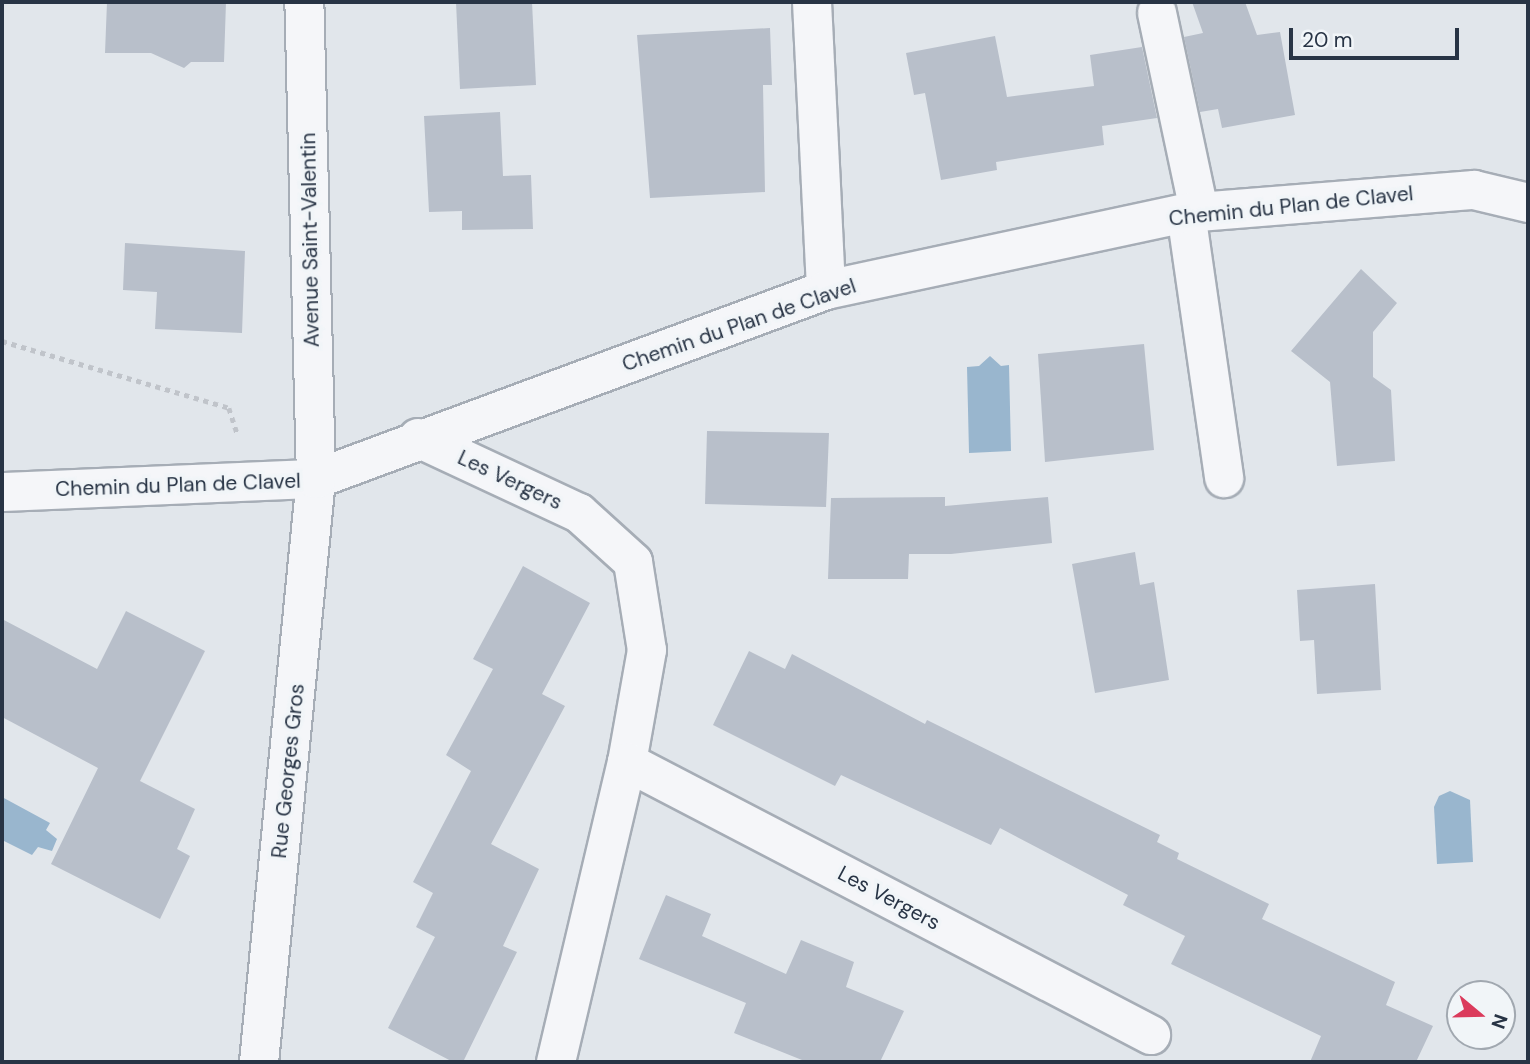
<!DOCTYPE html>
<html>
<head>
<meta charset="utf-8">
<style>
  body { margin:0 }
  #map { position:relative; width:1530px; height:1064px; overflow:hidden; background:#e1e6eb; font-family:"DM Sans",sans-serif }
  div>[style] { position:absolute }
  [style*='--x'] { left:calc(var(--x)*1px); top:calc(var(--y)*1px); width:calc(var(--w)*1px); rotate:calc(var(--a)*1deg) }
  .water>* { inset:0; background:#99b6ce }
  .building>* { inset:0; background:#b8bfca }
  .path>* { height:4.5px; margin-top:-2.25px; transform-origin:0; background:repeating-linear-gradient(90deg,#c0c4ca 0 5px,transparent 0 10px) }
  .roads { filter:drop-shadow(2px 0 #a6adb6) drop-shadow(-2px 0 #a6adb6) drop-shadow(0 2px #a6adb6) drop-shadow(0 -2px #a6adb6) }
  .minor>* { height:38px; margin:-19px; padding:0 19px; transform-origin:19px; border-radius:19px; background:#f5f6f9 }
  span { translate:-50% -50%; white-space:nowrap; text-align:center; line-height:1.15; -webkit-text-stroke:7px #f1f5f8; paint-order:stroke }
  .street-label { font-size:21px; color:#283445 }
  .frame { position:absolute; inset:0; border:4px solid #283445; pointer-events:none }
  .north { position:absolute; left:1446px; top:980px; width:70px; height:70px; box-sizing:border-box; background:#f1f5f8; border:2px solid #a1a8b0; border-radius:50%; rotate:109deg; font-size:19px; font-weight:700; line-height:28px; text-align:center; color:#283445 }
  .north::after { content:''; display:block; margin:auto; width:24px; height:32px; background:#db3b5c; clip-path:polygon(50% 0,100% 100%,50% 72%,0 100%) }
  .scale { position:absolute; left:1289px; top:28px; width:170px; height:32px; box-sizing:border-box; border:4px solid #283445; border-top:0; padding-left:9px; font-size:21px; line-height:24px; white-space:nowrap; color:#283445; -webkit-text-stroke:5px #f1f5f8; paint-order:stroke }
</style>
</head>
<body>
<div id="map">
  <div class="water">
    <div style="clip-path:polygon(990px 356px,1001px 366px,1009px 365px,1011px 451px,969px 453px,967px 367px,979px 366px)"></div>
    <div style="clip-path:polygon(1450px 791px,1470px 800px,1473px 862px,1437px 864px,1434px 807px,1439px 796px)"></div>
    <div style="clip-path:polygon(2px 797px,50px 823px,46px 830px,57px 839px,52px 851px,38px 847px,32px 855px,2px 840px)"></div>
  </div>
  <div class="building">
    <div style="clip-path:polygon(107px 2px,226px 2px,224px 62px,191px 62px,184px 68px,151px 53px,105px 53px)"></div>
    <div style="clip-path:polygon(456px 2px,532px 2px,536px 85px,460px 89px)"></div>
    <div style="clip-path:polygon(1192px 2px,1245px 2px,1257px 35px,1280px 32px,1295px 115px,1222px 128px,1218px 109px,1200px 112px,1184px 37px,1203px 33px)"></div>
    <div style="clip-path:polygon(770px 28px,772px 85px,763px 85px,765px 192px,650px 198px,637px 35px)"></div>
    <div style="clip-path:polygon(995px 36px,1007px 97px,1094px 86px,1090px 55px,1142px 47px,1157px 118px,1102px 126px,1104px 145px,996px 162px,997px 170px,941px 180px,925px 93px,914px 95px,906px 53px)"></div>
    <div style="clip-path:polygon(500px 112px,503px 176px,531px 175px,533px 229px,462px 230px,462px 211px,429px 212px,424px 116px)"></div>
    <div style="clip-path:polygon(125px 243px,245px 251px,242px 333px,155px 329px,157px 292px,123px 290px)"></div>
    <div style="clip-path:polygon(1361px 269px,1397px 303px,1373px 332px,1373px 377px,1391px 390px,1395px 461px,1337px 466px,1330px 382px,1291px 351px)"></div>
    <div style="clip-path:polygon(1144px 344px,1154px 450px,1045px 462px,1038px 354px)"></div>
    <div style="clip-path:polygon(707px 431px,829px 433px,826px 507px,705px 504px)"></div>
    <div style="clip-path:polygon(945px 497px,945px 506px,1048px 497px,1052px 543px,951px 554px,909px 554px,908px 579px,828px 579px,831px 498px)"></div>
    <div style="clip-path:polygon(1135px 552px,1140px 585px,1154px 582px,1169px 680px,1095px 693px,1072px 564px)"></div>
    <div style="clip-path:polygon(523px 566px,590px 603px,542px 694px,565px 706px,491px 844px,539px 869px,503px 946px,517px 952px,463px 1062px,453px 1062px,388px 1028px,435px 937px,416px 927px,433px 893px,413px 882px,471px 771px,446px 755px,493px 669px,473px 659px)"></div>
    <div style="clip-path:polygon(1375px 584px,1381px 690px,1317px 694px,1314px 640px,1300px 641px,1297px 590px)"></div>
    <div style="clip-path:polygon(126px 611px,205px 651px,140px 781px,195px 809px,177px 849px,190px 856px,160px 919px,51px 864px,98px 768px,2px 717px,2px 619px,97px 669px)"></div>
    <div style="clip-path:polygon(749px 651px,785px 669px,792px 654px,925px 724px,927px 720px,1160px 835px,1157px 842px,1179px 853px,1177px 859px,1269px 904px,1262px 919px,1395px 982px,1386px 1005px,1433px 1026px,1416px 1062px,1310px 1062px,1321px 1036px,1171px 964px,1185px 936px,1123px 905px,1128px 895px,1000px 828px,991px 845px,841px 775px,835px 786px,713px 725px)"></div>
    <div style="clip-path:polygon(666px 895px,711px 914px,702px 936px,786px 974px,801px 940px,854px 962px,846px 987px,904px 1011px,880px 1062px,807px 1062px,734px 1033px,746px 1003px,639px 959px)"></div>
  </div>
  <div class="path">
    <div style="--x:2;--y:341;--w:237;--a:16.4"></div>
    <div style="--x:229;--y:408;--w:28;--a:72"></div>
  </div>
  <div class="roads">
    <div class="minor">
      <div style="--x:812;--y:2;--w:288;--a:87.2"></div>
      <div style="--x:1157;--y:13;--w:202;--a:78"></div>
      <div style="--x:1186;--y:213;--w:268;--a:81.8"></div>
      <div style="--x:418;--y:438;--w:178;--a:25"></div>
      <div style="--x:579;--y:513;--w:73;--a:42.2"></div>
      <div style="--x:633;--y:562;--w:89;--a:81"></div>
      <div style="--x:647;--y:650;--w:114;--a:100.1"></div>
      <div style="--x:627;--y:762;--w:591;--a:27.52"></div>
      <div style="--x:2;--y:492;--w:314;--a:-2.4"></div>
      <div style="--x:316;--y:479;--w:544;--a:-20.33"></div>
      <div style="--x:826;--y:290;--w:368;--a:-12.1"></div>
      <div style="--x:1186;--y:213;--w:289;--a:-4.6"></div>
      <div style="--x:1474;--y:190;--w:56;--a:13.5"></div>
      <div style="--x:259;--y:1062;--w:586;--a:-84.42"></div>
      <div style="--x:316;--y:479;--w:477;--a:-91.4"></div>
      <div style="--x:556;--y:1062;--w:308;--a:-76.7"></div>
    </div>
  </div>
  <div class="street-label">
    <span style="left:1291px;top:206px;rotate:-6deg">Chemin du Plan de Clavel</span>
    <span style="left:310px;top:240px;rotate:-91deg">Avenue Saint-Valentin</span>
    <span style="left:739px;top:325px;rotate:-19deg">Chemin du Plan de Clavel</span>
    <span style="left:510px;top:480px;rotate:25deg">Les Vergers</span>
    <span style="left:178px;top:485px;rotate:-2deg">Chemin du Plan de Clavel</span>
    <span style="left:288px;top:771px;rotate:-84deg">Rue Georges Gros</span>
    <span style="left:889px;top:898px;rotate:28deg">Les Vergers</span>
  </div>
  <div class="frame"></div>
  <div class="north">N</div>
  <div class="scale">20 m</div>
</div>
</body>
</html>
